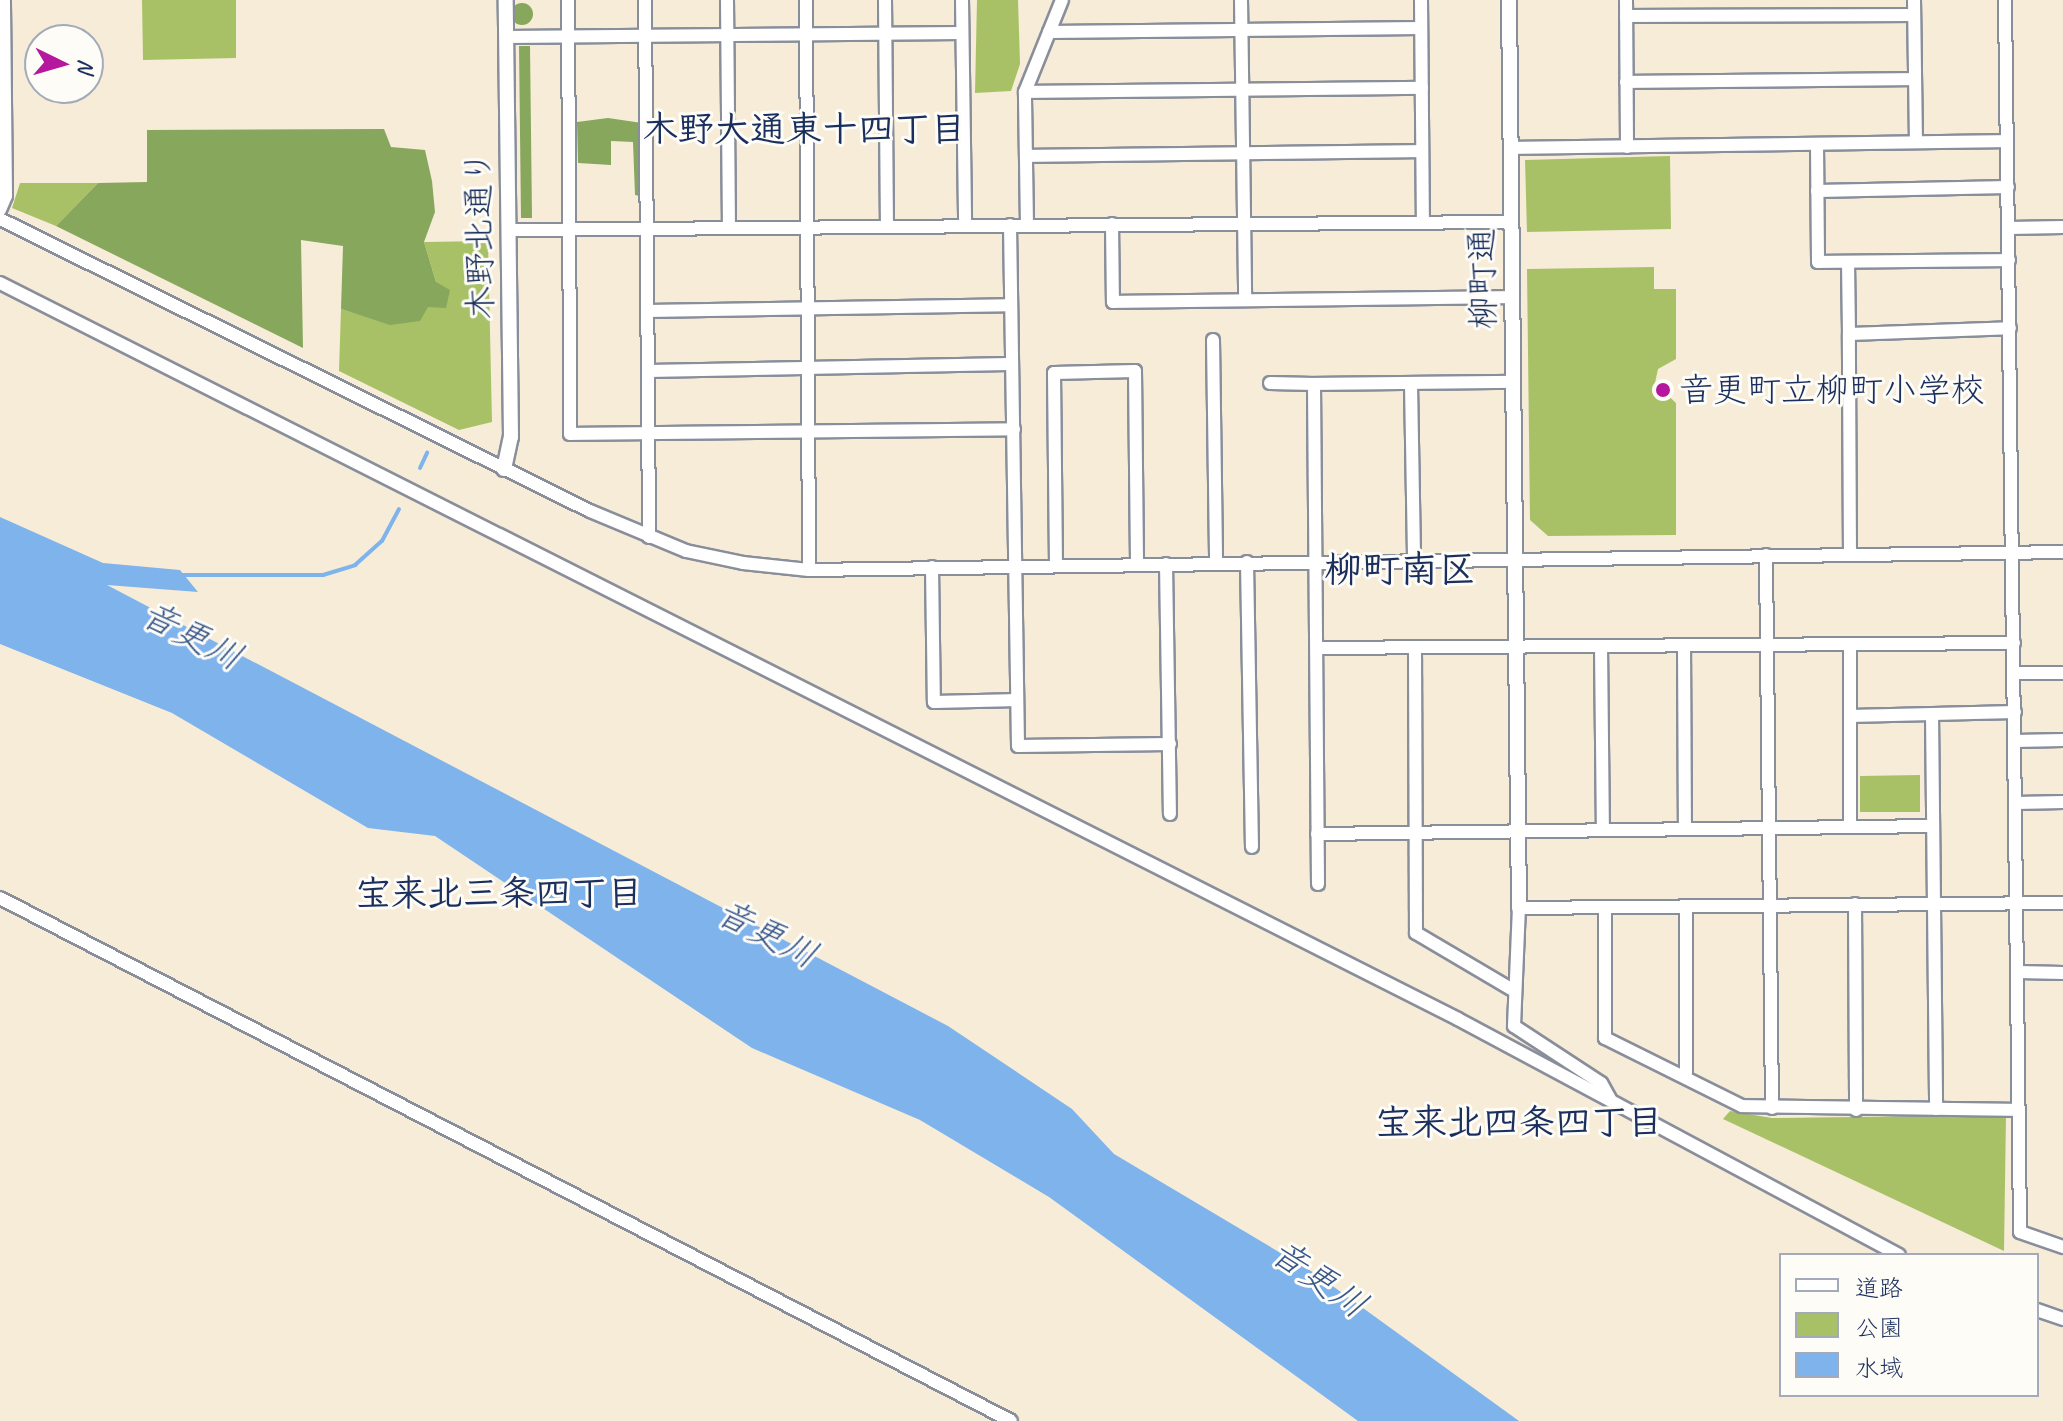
<!DOCTYPE html>
<html>
<head>
<meta charset="utf-8">
<style>
  body { margin:0 }
  #map { position:relative; width:2063px; height:1421px; overflow:hidden; background:#f7ecd8; font-family:Caveat,"Klee One",sans-serif }
  div>[style] { position:absolute }
  [style*='--x'] { left:calc(var(--x)*1px); top:calc(var(--y)*1px); width:calc(var(--w)*1px); rotate:calc(var(--a)*1deg) }
  .green>* { inset:0; background:#a8c167 }
  .forest>* { inset:0; background:#86a75c }
  .round { border-radius:50% }
  .water>* { inset:0; background:#7fb3ec }
  .stream>* { height:4px; margin:-2px; padding:0 2px; transform-origin:2px; border-radius:2px; background:#7fb3ec }
  .roads { filter:drop-shadow(2px 0 #898e9b) drop-shadow(-2px 0 #898e9b) drop-shadow(0 2px #898e9b) drop-shadow(0 -2px #898e9b) }
  .minor>* { height:12px; margin:-6px; padding:0 6px; transform-origin:6px; border-radius:6px; background:#fff }
  .tertiary>* { height:14px; margin:-7px; padding:0 7px; transform-origin:7px; border-radius:7px; background:#fff }
  .dots>* { width:22px; height:22px; translate:-50% -50%; box-sizing:border-box; border:4px solid #fdfcf7; border-radius:50% }
  span { translate:-50% -50%; white-space:nowrap; text-align:center; line-height:1.15; -webkit-text-stroke:6px #fdfcf7; paint-order:stroke }
  .street-label { font-size:34px; color:#1b2f5e }
  .poi-label { font-size:34px; color:#1b2f5e }
  .left { translate:0 -50%; text-align:left }
  .neighbourhood-label { font-size:36px; color:#1b2f5e; font-weight:700 }
  .water-label { font-size:36px; color:#395789; font-style:italic }
  .quarter-label { font-size:38px; color:#1b2f5e; font-weight:700 }
  .legend { position:absolute; left:1779px; top:1253px; width:260px; height:144px; box-sizing:border-box; background:#fdfcf7; border:2px solid #a3aaba; margin:0; padding:10px 14px; list-style:none; font-size:24px; color:#1b2f5e }
  .legend li { display:flex; align-items:center; gap:16px; height:40px }
  .legend b { width:40px; border:2px solid #a3aaba }
  .north { position:absolute; left:24px; top:24px; width:80px; height:80px; box-sizing:border-box; background:#fdfcf7; border:2px solid #a3aaba; border-radius:50%; rotate:95deg; font-size:22px; font-weight:700; line-height:32px; text-align:center; color:#1b2f5e }
  .north::after { content:''; display:block; margin:auto; width:28px; height:36px; background:#b5179e; clip-path:polygon(50% 0,100% 100%,50% 72%,0 100%) }
</style>
</head>
<body>
<div id="map">
  <div class="green">
    <div style="clip-path:polygon(142px 0,236px 0,236px 58px,143px 60px)"></div>
    <div style="clip-path:polygon(977px 0,1018px 0,1020px 64px,1011px 91px,975px 93px)"></div>
    <div style="clip-path:polygon(1670px 156px,1671px 229px,1527px 232px,1525px 160px)"></div>
    <div style="clip-path:polygon(20px 183px,98px 183px,56px 226px,12px 208px)"></div>
    <div style="clip-path:polygon(488px 241px,492px 422px,459px 430px,339px 371px,341px 309px,389px 324px,436px 282px,424px 242px)"></div>
    <div style="clip-path:polygon(1654px 267px,1654px 289px,1676px 289px,1676px 359px,1658px 369px,1655px 383px,1676px 403px,1676px 535px,1548px 536px,1530px 520px,1527px 269px)"></div>
    <div style="clip-path:polygon(1920px 775px,1920px 812px,1860px 812px,1860px 776px)"></div>
    <div style="clip-path:polygon(1730px 1111px,1772px 1118px,2006px 1115px,2004px 1251px,1723px 1119px)"></div>
  </div>
  <div class="forest">
    <div class="round" style="left:511px;top:3px;width:22px;height:22px"></div>
    <div style="clip-path:polygon(519px 46px,530px 46px,532px 218px,521px 218px)"></div>
    <div style="clip-path:polygon(608px 118px,642px 123px,644px 197px,635px 195px,633px 142px,611px 141px,611px 165px,578px 163px,577px 122px)"></div>
    <div style="clip-path:polygon(384px 129px,391px 147px,425px 150px,432px 181px,435px 212px,424px 242px,436px 282px,450px 290px,446px 308px,428px 307px,420px 321px,390px 325px,341px 309px,343px 246px,301px 240px,303px 348px,56px 226px,98px 183px,147px 182px,147px 130px)"></div>
  </div>
  <div class="water">
    <div style="clip-path:polygon(0 517px,103px 563px,180px 570px,198px 592px,107px 585px,948px 1026px,1072px 1109px,1114px 1154px,1316px 1274px,1519px 1421px,1358px 1421px,1049px 1197px,920px 1120px,752px 1048px,435px 836px,368px 828px,172px 713px,0 644px)"></div>
  </div>
  <div class="stream">
    <div style="--x:420;--y:468;--w:17;--a:-65"></div>
    <div style="--x:183;--y:575;--w:140;--a:0"></div>
    <div style="--x:323;--y:575;--w:34;--a:-17"></div>
    <div style="--x:355;--y:565;--w:36;--a:-42"></div>
    <div style="--x:382;--y:541;--w:36;--a:-62"></div>
  </div>
  <div class="roads">
    <div class="minor">
      <div style="--x:568;--y:0;--w:434;--a:89.7"></div>
      <div style="--x:570;--y:434;--w:444;--a:-0.6"></div>
      <div style="--x:645;--y:0;--w:537;--a:89.57"></div>
      <div style="--x:727;--y:0;--w:228;--a:89.5"></div>
      <div style="--x:806;--y:0;--w:570;--a:89.7"></div>
      <div style="--x:885;--y:0;--w:227;--a:89.5"></div>
      <div style="--x:962;--y:0;--w:226;--a:89.2"></div>
      <div style="--x:1241;--y:0;--w:300;--a:89.2"></div>
      <div style="--x:1421;--y:0;--w:222;--a:89.5"></div>
      <div style="--x:1626;--y:0;--w:147;--a:89.6"></div>
      <div style="--x:1914;--y:0;--w:142;--a:89.2"></div>
      <div style="--x:2005;--y:0;--w:1232;--a:89.3"></div>
      <div style="--x:2020;--y:1232;--w:46;--a:19.2"></div>
      <div style="--x:1626;--y:16;--w:288;--a:-0.2"></div>
      <div style="--x:1049;--y:32;--w:372;--a:-0.6"></div>
      <div style="--x:506;--y:37;--w:456;--a:-0.5"></div>
      <div style="--x:1626;--y:82;--w:289;--a:-0.6"></div>
      <div style="--x:1025;--y:92;--w:397;--a:-0.6"></div>
      <div style="--x:1817;--y:144;--w:118;--a:89.5"></div>
      <div style="--x:1818;--y:262;--w:191;--a:-0.6"></div>
      <div style="--x:1511;--y:148;--w:496;--a:-0.8"></div>
      <div style="--x:1026;--y:156;--w:396;--a:-0.7"></div>
      <div style="--x:1817;--y:191;--w:191;--a:-1.2"></div>
      <div style="--x:0;--y:210;--w:15;--a:-67"></div>
      <div style="--x:6;--y:196;--w:196;--a:-90.6"></div>
      <div style="--x:0;--y:219;--w:658;--a:26.33"></div>
      <div style="--x:590;--y:511;--w:104;--a:22.6"></div>
      <div style="--x:686;--y:551;--w:58;--a:11.9"></div>
      <div style="--x:743;--y:563;--w:66;--a:6.1"></div>
      <div style="--x:809;--y:570;--w:1254;--a:-0.82"></div>
      <div style="--x:1112;--y:224;--w:78;--a:89.3"></div>
      <div style="--x:1113;--y:302;--w:399;--a:-0.7"></div>
      <div style="--x:1010;--y:225;--w:521;--a:89.12"></div>
      <div style="--x:1018;--y:746;--w:152;--a:-0.8"></div>
      <div style="--x:1027;--y:225;--w:133;--a:-90.9"></div>
      <div style="--x:1025;--y:92;--w:99;--a:-68.1"></div>
      <div style="--x:2009;--y:228;--w:54;--a:-1.1"></div>
      <div style="--x:509;--y:230;--w:1002;--a:-0.46"></div>
      <div style="--x:1848;--y:262;--w:72;--a:89.2"></div>
      <div style="--x:0;--y:283;--w:1633;--a:26.78"></div>
      <div style="--x:1458;--y:1019;--w:500;--a:28.15"></div>
      <div style="--x:647;--y:311;--w:364;--a:-0.9"></div>
      <div style="--x:1213;--y:340;--w:222;--a:89.2"></div>
      <div style="--x:648;--y:371;--w:364;--a:-1.1"></div>
      <div style="--x:1270;--y:383;--w:44;--a:1.3"></div>
      <div style="--x:1411;--y:384;--w:175;--a:89"></div>
      <div style="--x:1850;--y:554;--w:220;--a:-90.3"></div>
      <div style="--x:1849;--y:334;--w:161;--a:-2.1"></div>
      <div style="--x:1766;--y:555;--w:553;--a:89.38"></div>
      <div style="--x:1247;--y:562;--w:285;--a:89"></div>
      <div style="--x:1166;--y:564;--w:250;--a:89.1"></div>
      <div style="--x:1056;--y:565;--w:192;--a:-90.6"></div>
      <div style="--x:1054;--y:373;--w:81;--a:-1.4"></div>
      <div style="--x:1135;--y:371;--w:193;--a:89.4"></div>
      <div style="--x:932;--y:567;--w:135;--a:89.2"></div>
      <div style="--x:934;--y:702;--w:83;--a:-1.4"></div>
      <div style="--x:1850;--y:644;--w:183;--a:90"></div>
      <div style="--x:1684;--y:645;--w:184;--a:89.7"></div>
      <div style="--x:1601;--y:646;--w:184;--a:89.4"></div>
      <div style="--x:1317;--y:648;--w:697;--a:-0.41"></div>
      <div style="--x:1415;--y:648;--w:285;--a:89.8"></div>
      <div style="--x:1416;--y:933;--w:110;--a:30.5"></div>
      <div style="--x:2015;--y:673;--w:48;--a:0"></div>
      <div style="--x:1932;--y:714;--w:395;--a:89.4"></div>
      <div style="--x:1850;--y:716;--w:165;--a:-1.4"></div>
      <div style="--x:2015;--y:741;--w:48;--a:-1.2"></div>
      <div style="--x:2016;--y:803;--w:47;--a:-1.2"></div>
      <div style="--x:1317;--y:834;--w:616;--a:-0.74"></div>
      <div style="--x:1318;--y:884;--w:500;--a:-90.46"></div>
      <div style="--x:1314;--y:384;--w:199;--a:-0.6"></div>
      <div style="--x:0;--y:898;--w:1138;--a:27.35"></div>
      <div style="--x:1855;--y:904;--w:206;--a:89.7"></div>
      <div style="--x:1605;--y:908;--w:130;--a:90"></div>
      <div style="--x:1605;--y:1038;--w:153;--a:26.4"></div>
      <div style="--x:1742;--y:1106;--w:277;--a:0.8"></div>
      <div style="--x:2019;--y:972;--w:44;--a:1.3"></div>
      <div style="--x:1686;--y:1073;--w:167;--a:-90"></div>
      <div style="--x:1610;--y:1099;--w:18;--a:-119"></div>
      <div style="--x:1601;--y:1083;--w:104;--a:-146.8"></div>
      <div style="--x:1514;--y:1026;--w:118;--a:-87.6"></div>
      <div style="--x:1519;--y:908;--w:544;--a:-0.53"></div>
      <div style="--x:2037;--y:1310;--w:28;--a:19"></div>
    </div>
    <div class="tertiary">
      <div style="--x:1509;--y:0;--w:908;--a:89.37"></div>
      <div style="--x:504;--y:469;--w:33;--a:-78"></div>
      <div style="--x:511;--y:437;--w:437;--a:-90.7"></div>
    </div>
  </div>
  <div class="dots">
    <div style="left:1663px;top:390px;background:#b5179e"></div>
  </div>
  <div class="street-label">
    <span style="left:479px;top:235px;rotate:-91deg">木野北通り</span>
    <span style="left:1482px;top:279px;rotate:-91deg">柳町通</span>
  </div>
  <div class="poi-label">
    <span class="left" style="left:1679px;top:390px">音更町立柳町小学校</span>
  </div>
  <div class="neighbourhood-label">
    <span style="left:804px;top:130px">木野大通東十四丁目</span>
    <span style="left:499px;top:894px">宝来北三条四丁目</span>
    <span style="left:1519px;top:1123px">宝来北四条四丁目</span>
  </div>
  <div class="water-label">
    <span style="left:192px;top:636px;rotate:27deg">音更川</span>
    <span style="left:767px;top:934px;rotate:27deg">音更川</span>
    <span style="left:1319px;top:1279px;rotate:35deg">音更川</span>
  </div>
  <div class="quarter-label">
    <span style="left:1400px;top:570px">柳町南区</span>
  </div>
  <ul class="legend">
  <li><b style="height:10px;background:#fff"></b>道路</li>
  <li><b style="height:22px;background:#a8c167"></b>公園</li>
  <li><b style="height:22px;background:#7fb3ec"></b>水域</li>
  </ul>
  <div class="north">N</div>
</div>
</body>
</html>
